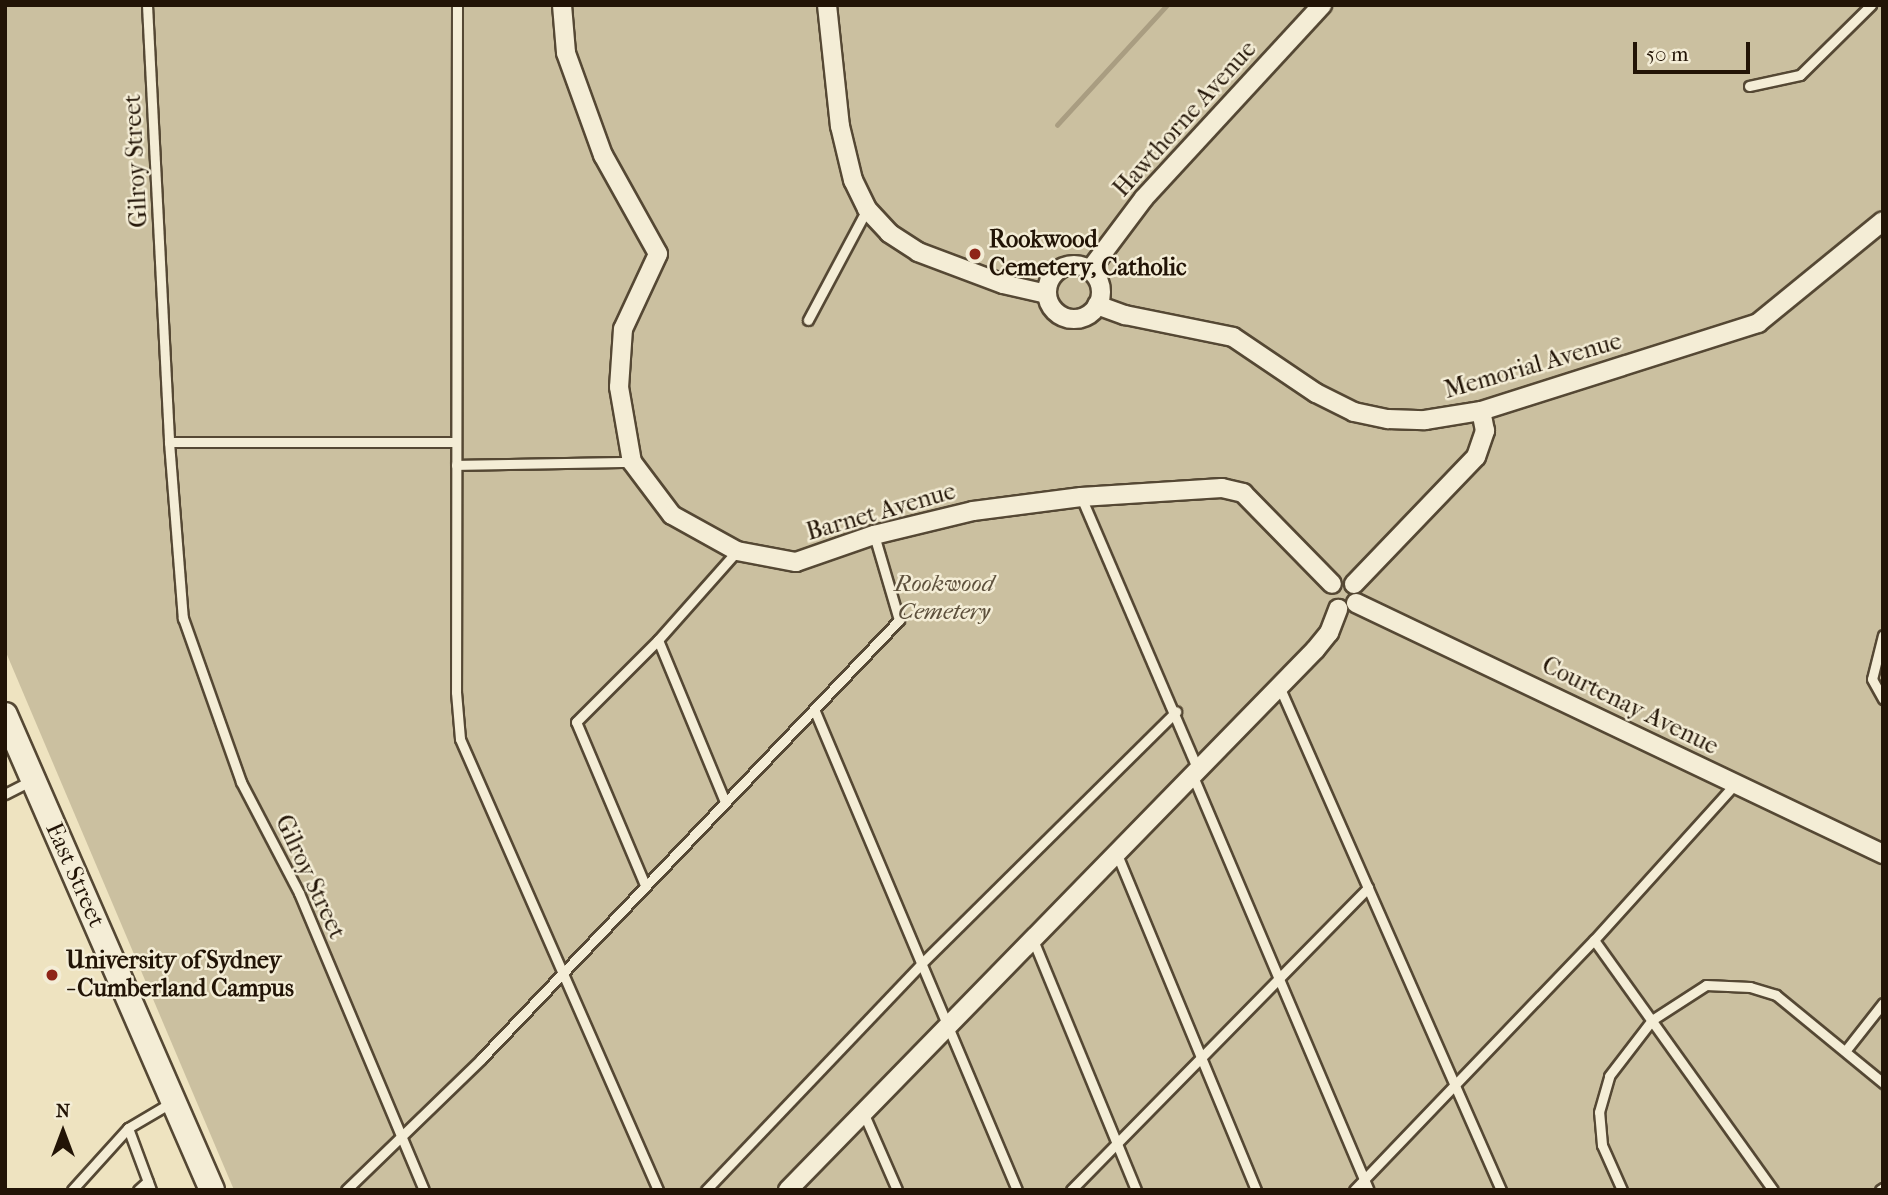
<!DOCTYPE html>
<html>
<head>
<meta charset="utf-8">
<style>
  body { margin:0 }
  #map { position:relative; width:1888px; height:1195px; overflow:hidden; background:#eee3c0; font-family:"IM FELL French Canon",serif }
  div>[style] { position:absolute }
  [style*='--x'] { left:calc(var(--x)*1px); top:calc(var(--y)*1px); width:calc(var(--w)*1px); rotate:calc(var(--a)*1deg) }
  .green>* { inset:0; background:#cbc0a0 }
  .stream>* { height:4.5px; margin:-2.25px; padding:0 2.25px; transform-origin:2.25px; border-radius:2.25px; background:#a99d81 }
  .roads { filter:drop-shadow(2px 0 #554834) drop-shadow(-2px 0 #554834) drop-shadow(0 2px #554834) drop-shadow(0 -2px #554834) }
  .service>* { height:9px; margin:-4.5px; padding:0 4.5px; transform-origin:4.5px; border-radius:4.5px; background:#f4edd6 }
  .minor>* { height:18px; margin:-9px; padding:0 9px; transform-origin:9px; border-radius:9px; background:#f4edd6 }
  .minor>.ring { margin:-9px; padding:0; box-sizing:content-box; background:none; border:18px solid #f4edd6; border-radius:50% }
  .secondary>* { height:24px; margin:-12px; padding:0 12px; transform-origin:12px; border-radius:12px; background:#f4edd6 }
  .dots>* { width:19px; height:19px; translate:-50% -50%; box-sizing:border-box; border:4px solid #f4edd6; border-radius:50% }
  span { translate:-50% -50%; white-space:nowrap; text-align:center; line-height:1.15; -webkit-text-stroke:5px #f4edd6; paint-order:stroke }
  .street-label { font-size:24px; color:#221406 }
  .poi-label { font-size:24px; color:#221406; font-weight:700 }
  .left { translate:0 -50%; text-align:left }
  .park-label { font-size:24px; color:#5d503c; font-style:italic }
  .frame { position:absolute; inset:0; border:7px solid #221406; pointer-events:none }
  .north { position:absolute; left:28px; top:1097px; width:70px; height:70px; -webkit-text-stroke:5px #f4edd6; paint-order:stroke; rotate:0deg; font-size:19px; font-weight:700; line-height:28px; text-align:center; color:#221406 }
  .north::after { content:''; display:block; margin:auto; width:24px; height:32px; background:#221406; clip-path:polygon(50% 0,100% 100%,50% 72%,0 100%) }
  .scale { position:absolute; left:1633px; top:42px; width:117px; height:32px; box-sizing:border-box; border:4px solid #221406; border-top:0; padding-left:9px; font-size:21px; line-height:24px; white-space:nowrap; color:#221406; -webkit-text-stroke:5px #f4edd6; paint-order:stroke }
</style>
</head>
<body>
<div id="map">
  <div class="green">
    <div style="clip-path:polygon(5px 5px,1883px 5px,1883px 1190px,234px 1190px,5px 650px)"></div>
  </div>
  <div class="stream">
    <div style="--x:1057;--y:125;--w:163;--a:-47.5"></div>
  </div>
  <div class="roads">
    <div class="service">
      <div style="--x:147;--y:5;--w:438;--a:87.1"></div>
      <div style="--x:169;--y:442;--w:287;--a:0"></div>
      <div style="--x:457;--y:5;--w:687;--a:90.08"></div>
      <div style="--x:456;--y:692;--w:47;--a:85.1"></div>
      <div style="--x:460;--y:739;--w:493;--a:66.3"></div>
      <div style="--x:1749;--y:86;--w:52;--a:-12.2"></div>
      <div style="--x:1800;--y:75;--w:100;--a:-44.6"></div>
      <div style="--x:808;--y:320;--w:126;--a:-62"></div>
      <div style="--x:169;--y:442;--w:177;--a:85.5"></div>
      <div style="--x:183;--y:618;--w:174;--a:70.5"></div>
      <div style="--x:241;--y:782;--w:125;--a:62.4"></div>
      <div style="--x:299;--y:893;--w:322;--a:67.2"></div>
      <div style="--x:456;--y:465;--w:176;--a:-1"></div>
      <div style="--x:1081;--y:497;--w:294;--a:66.8"></div>
      <div style="--x:1883;--y:635;--w:45;--a:104"></div>
      <div style="--x:1872;--y:679;--w:23;--a:61"></div>
      <div style="--x:658;--y:640;--w:175;--a:67.5"></div>
      <div style="--x:1279;--y:686;--w:551;--a:66.23"></div>
      <div style="--x:814;--y:709;--w:522;--a:67.12"></div>
      <div style="--x:1192;--y:774;--w:452;--a:67"></div>
      <div style="--x:5;--y:794;--w:30;--a:-27"></div>
      <div style="--x:1116;--y:852;--w:366;--a:67.5"></div>
      <div style="--x:645;--y:885;--w:177;--a:-112.9"></div>
      <div style="--x:576;--y:722;--w:116;--a:-45"></div>
      <div style="--x:658;--y:640;--w:119;--a:-48.4"></div>
      <div style="--x:1033;--y:940;--w:270;--a:67.6"></div>
      <div style="--x:1594;--y:940;--w:307;--a:54.4"></div>
      <div style="--x:1846;--y:1050;--w:60;--a:-51.8"></div>
      <div style="--x:863;--y:1112;--w:85;--a:66.4"></div>
      <div style="--x:72;--y:1190;--w:84;--a:-47.9"></div>
      <div style="--x:138;--y:1190;--w:13;--a:-42"></div>
      <div style="--x:151;--y:1190;--w:66;--a:-110.4"></div>
      <div style="--x:128;--y:1128;--w:51;--a:-30.6"></div>
      <div style="--x:346;--y:1190;--w:188;--a:-44.1"></div>
      <div style="--x:481;--y:1059;--w:606;--a:-46.4"></div>
      <div style="--x:899;--y:620;--w:89;--a:-106.4"></div>
      <div style="--x:706;--y:1190;--w:312;--a:-46.4"></div>
      <div style="--x:921;--y:964;--w:359;--a:-44.7"></div>
      <div style="--x:1071;--y:1190;--w:424;--a:-45.5"></div>
      <div style="--x:1354;--y:1190;--w:347;--a:-46.2"></div>
      <div style="--x:1594;--y:940;--w:210;--a:-47.9"></div>
      <div style="--x:1622;--y:1190;--w:49;--a:-114"></div>
      <div style="--x:1602;--y:1145;--w:33;--a:-95"></div>
      <div style="--x:1599;--y:1112;--w:37;--a:-74"></div>
      <div style="--x:1609;--y:1076;--w:71;--a:-52.5"></div>
      <div style="--x:1652;--y:1020;--w:64;--a:-32.9"></div>
      <div style="--x:1706;--y:985;--w:44;--a:2.6"></div>
      <div style="--x:1750;--y:987;--w:27;--a:17"></div>
      <div style="--x:1776;--y:995;--w:139;--a:39.4"></div>
      <div style="--x:1880;--y:1190;--w:4;--a:-34"></div>
    </div>
    <div class="minor">
      <div style="--x:562;--y:5;--w:48;--a:85.2"></div>
      <div style="--x:566;--y:53;--w:109;--a:70.1"></div>
      <div style="--x:603;--y:155;--w:113;--a:60.9"></div>
      <div style="--x:658;--y:254;--w:83;--a:115"></div>
      <div style="--x:623;--y:329;--w:58;--a:93.9"></div>
      <div style="--x:619;--y:387;--w:76;--a:80.2"></div>
      <div style="--x:632;--y:462;--w:66;--a:53"></div>
      <div style="--x:672;--y:515;--w:74;--a:29"></div>
      <div style="--x:737;--y:551;--w:60;--a:10.6"></div>
      <div style="--x:796;--y:562;--w:83;--a:-19.1"></div>
      <div style="--x:874;--y:535;--w:102;--a:-13.6"></div>
      <div style="--x:973;--y:511;--w:109;--a:-7.4"></div>
      <div style="--x:1081;--y:497;--w:141;--a:-3.7"></div>
      <div style="--x:1222;--y:488;--w:22;--a:13"></div>
      <div style="--x:1243;--y:493;--w:127;--a:45.6"></div>
      <div style="--x:827;--y:5;--w:122;--a:83.9"></div>
      <div style="--x:840;--y:126;--w:56;--a:76.5"></div>
      <div style="--x:853;--y:180;--w:32;--a:64"></div>
      <div style="--x:867;--y:209;--w:33;--a:47"></div>
      <div style="--x:889;--y:233;--w:35;--a:33"></div>
      <div style="--x:918;--y:252;--w:91;--a:20.6"></div>
      <div style="--x:1003;--y:284;--w:45;--a:12.8"></div>
      <div class="ring" style="left:1047px;top:265px;width:36px;height:36px"></div>
      <div style="--x:1090;--y:270;--w:90;--a:-53.1"></div>
      <div style="--x:1144;--y:198;--w:263;--a:-47.3"></div>
      <div style="--x:1097;--y:305;--w:30;--a:20"></div>
      <div style="--x:1125;--y:315;--w:110;--a:11.5"></div>
      <div style="--x:1233;--y:337;--w:100;--a:34"></div>
      <div style="--x:1316;--y:393;--w:42;--a:26.6"></div>
      <div style="--x:1354;--y:412;--w:35;--a:12"></div>
      <div style="--x:1388;--y:419;--w:37;--a:2"></div>
      <div style="--x:1425;--y:420;--w:57;--a:-9.1"></div>
      <div style="--x:1481;--y:411;--w:291;--a:-17.6"></div>
      <div style="--x:1758;--y:323;--w:161;--a:-39.2"></div>
      <div style="--x:1354;--y:584;--w:176;--a:-46.2"></div>
      <div style="--x:1476;--y:457;--w:28;--a:-71"></div>
      <div style="--x:1485;--y:431;--w:20;--a:-101"></div>
      <div style="--x:1356;--y:603;--w:584;--a:25.47"></div>
      <div style="--x:788;--y:1190;--w:755;--a:-45.7"></div>
      <div style="--x:1315;--y:650;--w:22;--a:-51"></div>
      <div style="--x:1329;--y:633;--w:26;--a:-69"></div>
    </div>
    <div class="secondary">
      <div style="--x:5;--y:715;--w:518;--a:66.45"></div>
    </div>
  </div>
  <div class="dots">
    <div style="left:975px;top:254px;background:#8f2418"></div>
    <div style="left:52px;top:975px;background:#8f2418"></div>
  </div>
  <div class="street-label">
    <span style="left:1185px;top:119px;rotate:-48deg">Hawthorne Avenue</span>
    <span style="left:136px;top:161px;rotate:-93deg">Gilroy Street</span>
    <span style="left:1533px;top:366px;rotate:-16deg">Memorial Avenue</span>
    <span style="left:881px;top:512px;rotate:-16deg">Barnet Avenue</span>
    <span style="left:1630px;top:706px;rotate:26deg">Courtenay Avenue</span>
    <span style="left:75px;top:875px;rotate:66deg">East Street</span>
    <span style="left:310px;top:877px;rotate:65deg">Gilroy Street</span>
  </div>
  <div class="poi-label">
    <span class="left" style="left:989px;top:254px">Rookwood<br>Cemetery, Catholic</span>
    <span class="left" style="left:66px;top:975px">University of Sydney<br>- Cumberland Campus</span>
  </div>
  <div class="park-label">
    <span style="left:944px;top:598px">Rookwood<br>Cemetery</span>
  </div>
  <div class="frame"></div>
  <div class="north">N</div>
  <div class="scale">50 m</div>
</div>
</body>
</html>
